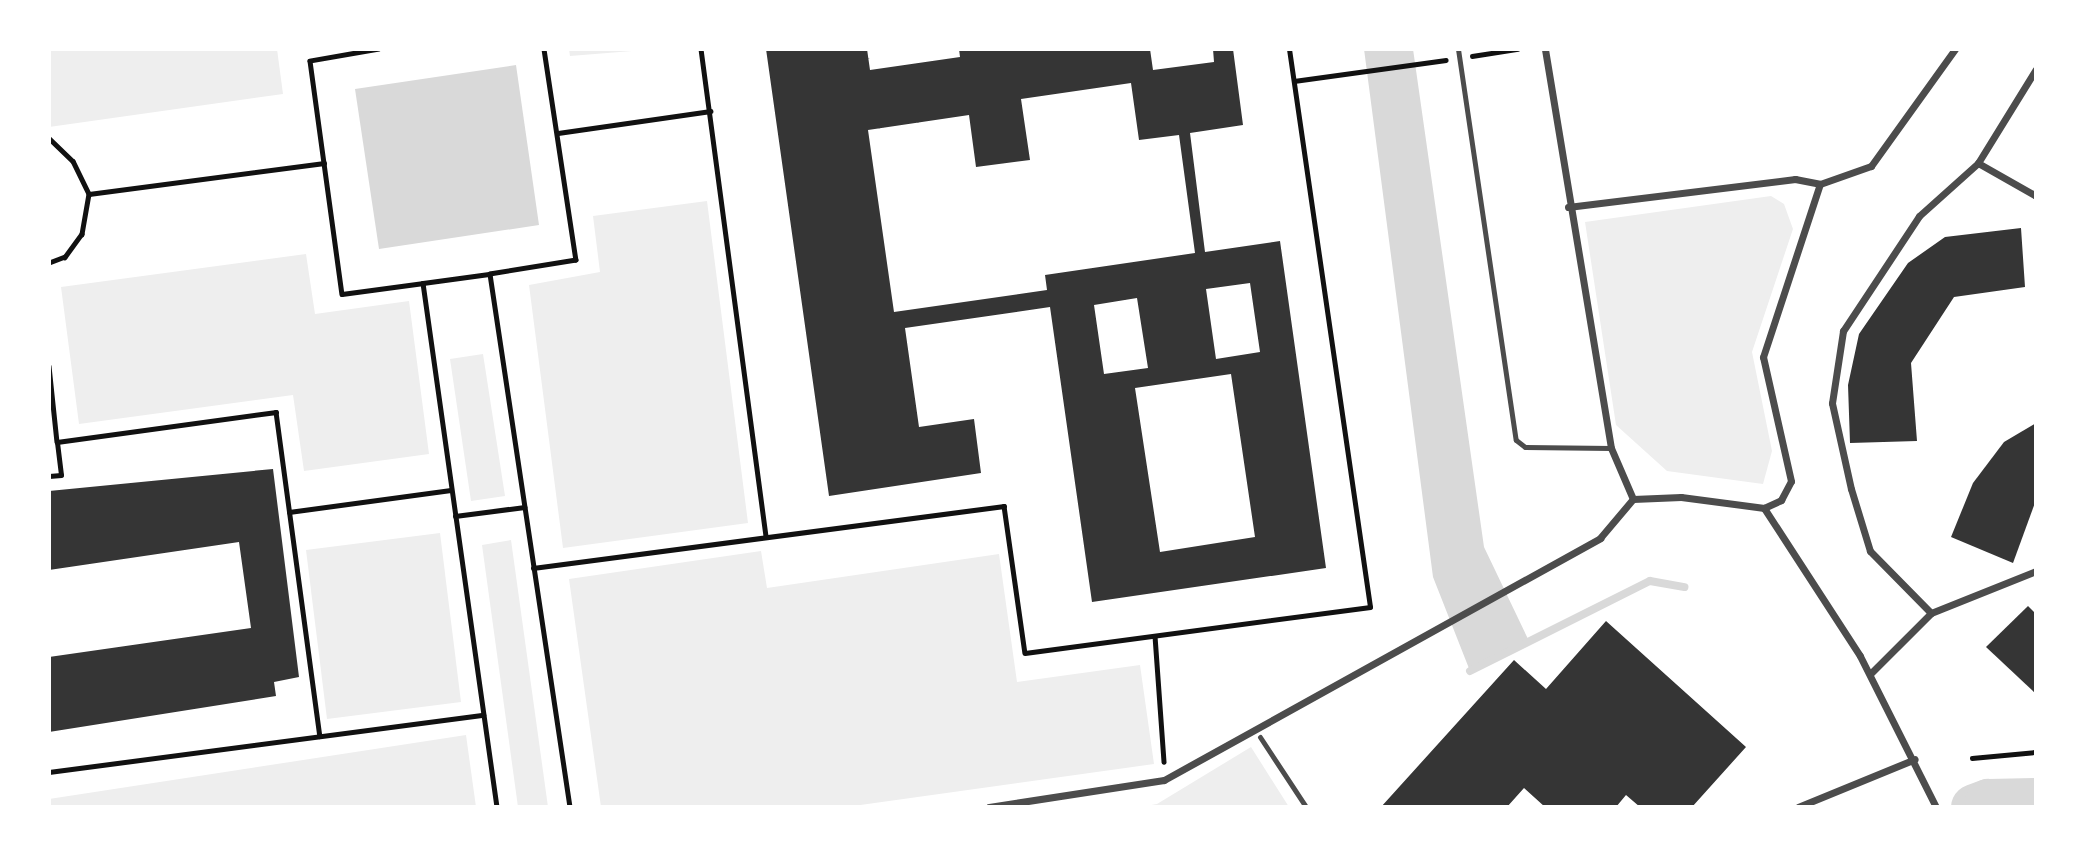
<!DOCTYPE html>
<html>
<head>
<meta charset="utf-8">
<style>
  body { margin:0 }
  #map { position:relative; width:2085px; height:856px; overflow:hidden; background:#fff; font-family:"Zilla Slab",serif }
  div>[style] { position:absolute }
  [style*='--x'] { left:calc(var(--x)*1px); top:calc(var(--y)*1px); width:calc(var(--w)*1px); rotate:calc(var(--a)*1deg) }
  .green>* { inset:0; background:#eee }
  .water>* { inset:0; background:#d9d9d9 }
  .stream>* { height:8px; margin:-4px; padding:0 4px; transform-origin:4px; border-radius:4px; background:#d9d9d9 }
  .river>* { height:47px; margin:-23.5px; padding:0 23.5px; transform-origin:23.5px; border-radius:23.5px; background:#d9d9d9 }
  .building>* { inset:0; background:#353535 }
  .path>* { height:4.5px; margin:-2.25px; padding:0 2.25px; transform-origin:2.25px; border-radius:2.25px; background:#111 }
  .service>* { height:5px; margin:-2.5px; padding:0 2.5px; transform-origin:2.5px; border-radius:2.5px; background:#4c4c4c }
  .minor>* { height:7px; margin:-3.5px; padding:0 3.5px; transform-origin:3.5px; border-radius:3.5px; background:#4c4c4c }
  span { translate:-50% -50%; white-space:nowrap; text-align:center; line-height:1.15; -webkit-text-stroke:7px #fff; paint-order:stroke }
  .frame { position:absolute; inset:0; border:51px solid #fff; pointer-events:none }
</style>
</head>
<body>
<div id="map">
  <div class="green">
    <div style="clip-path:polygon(49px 49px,277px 49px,283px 94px,49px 127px)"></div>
    <div style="clip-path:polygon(569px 49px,657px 49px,570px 56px)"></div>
    <div style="clip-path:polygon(1771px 196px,1784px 204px,1793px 229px,1752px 352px,1772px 451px,1763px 484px,1667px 471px,1616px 425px,1585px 222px)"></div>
    <div style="clip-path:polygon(707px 201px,748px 523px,563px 548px,529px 285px,600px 272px,593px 216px)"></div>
    <div style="clip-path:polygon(306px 254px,315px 314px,409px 301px,429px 454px,304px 471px,293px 395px,79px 424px,61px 287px)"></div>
    <div style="clip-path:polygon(483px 354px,505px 496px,471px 501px,450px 359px)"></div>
    <div style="clip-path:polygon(440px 533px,461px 702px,327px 719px,306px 550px)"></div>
    <div style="clip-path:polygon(511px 540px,548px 807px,518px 807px,482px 545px)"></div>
    <div style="clip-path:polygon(761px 551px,767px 588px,999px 554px,1017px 682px,1140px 665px,1154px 764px,846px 807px,601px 807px,569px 579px)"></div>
    <div style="clip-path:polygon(466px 735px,476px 807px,49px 807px,49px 799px)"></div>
    <div style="clip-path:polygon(1251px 747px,1289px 807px,1140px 807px,1157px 804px)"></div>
  </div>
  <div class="water">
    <div style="clip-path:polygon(1364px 49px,1413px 49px,1484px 547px,1528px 639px,1470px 671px,1433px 577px)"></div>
    <div style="clip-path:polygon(516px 65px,539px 225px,379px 249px,355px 89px)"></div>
  </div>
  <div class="stream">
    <div style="--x:1470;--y:671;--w:201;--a:-26.6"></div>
    <div style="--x:1650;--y:581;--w:35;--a:10"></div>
  </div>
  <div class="river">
    <div style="--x:1974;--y:807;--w:15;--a:-20"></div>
    <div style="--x:1988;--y:802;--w:48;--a:-1.2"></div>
  </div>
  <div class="building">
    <div style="clip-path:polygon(evenodd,766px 49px,867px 49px,870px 70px,960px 57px,959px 49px,1150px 49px,1153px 70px,1214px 62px,1213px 49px,1233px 49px,1243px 125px,1190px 133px,1205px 252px,1280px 241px,1326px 568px,1092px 602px,1050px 307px,905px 328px,919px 427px,974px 419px,981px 473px,829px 496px,766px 49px,1131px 83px,1139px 140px,1179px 135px,1195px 253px,1045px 275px,1047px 290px,894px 312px,868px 130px,969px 115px,976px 167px,1030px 160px,1021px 99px,1131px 83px,766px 49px,1250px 283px,1260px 352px,1216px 359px,1206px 289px,1250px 283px,766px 49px,1137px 298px,1148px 368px,1104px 374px,1094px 305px,1137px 298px,766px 49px,1231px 374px,1255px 537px,1160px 552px,1135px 388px,1231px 374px)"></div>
    <div style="clip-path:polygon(2021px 228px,2025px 287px,1954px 297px,1911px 363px,1917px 441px,1850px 443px,1848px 385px,1859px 334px,1908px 263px,1945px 237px)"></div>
    <div style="clip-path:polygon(2036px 423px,2036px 500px,2013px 563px,1951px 537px,1973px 483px,2004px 442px)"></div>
    <div style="clip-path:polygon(273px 469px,299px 677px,274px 682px,276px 696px,49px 732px,49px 657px,251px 628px,239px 542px,49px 570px,49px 491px)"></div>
    <div style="clip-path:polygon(2028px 606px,2036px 614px,2036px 694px,1986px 647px)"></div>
    <div style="clip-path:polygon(1606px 621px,1746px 747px,1692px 807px,1640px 807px,1626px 795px,1616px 807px,1545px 807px,1524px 788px,1507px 807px,1381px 807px,1514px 660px,1546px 689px)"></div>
  </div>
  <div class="path">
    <div style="--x:379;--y:49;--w:70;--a:170.1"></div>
    <div style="--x:310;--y:61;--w:235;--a:82.2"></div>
    <div style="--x:342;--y:294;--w:82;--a:-7.7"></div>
    <div style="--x:423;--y:283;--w:529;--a:81.96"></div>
    <div style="--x:544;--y:49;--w:213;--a:81.4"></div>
    <div style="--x:576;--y:260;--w:87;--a:170.8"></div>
    <div style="--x:490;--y:274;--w:539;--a:81.46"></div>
    <div style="--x:701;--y:49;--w:490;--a:82.4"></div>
    <div style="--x:1472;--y:56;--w:46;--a:-8.8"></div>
    <div style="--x:1294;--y:81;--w:153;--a:-7.9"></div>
    <div style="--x:558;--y:133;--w:154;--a:-8.2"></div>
    <div style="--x:49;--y:138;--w:33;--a:44"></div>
    <div style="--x:73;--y:161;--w:37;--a:64"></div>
    <div style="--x:89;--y:194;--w:41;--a:99.9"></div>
    <div style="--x:82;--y:234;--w:29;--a:126"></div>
    <div style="--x:65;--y:257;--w:17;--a:159"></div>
    <div style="--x:89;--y:194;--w:237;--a:-7.5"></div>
    <div style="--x:423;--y:283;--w:68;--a:-7.7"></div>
    <div style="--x:49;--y:366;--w:76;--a:84"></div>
    <div style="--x:49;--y:476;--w:12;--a:-5"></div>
    <div style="--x:61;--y:475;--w:33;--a:-97"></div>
    <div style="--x:57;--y:442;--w:221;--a:-7.8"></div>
    <div style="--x:276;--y:412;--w:327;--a:82.3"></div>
    <div style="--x:289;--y:512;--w:163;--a:-7.7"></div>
    <div style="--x:455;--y:516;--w:70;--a:-7.4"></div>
    <div style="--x:533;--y:568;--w:475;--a:-7.5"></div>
    <div style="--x:1004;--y:506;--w:148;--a:81.9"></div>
    <div style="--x:1025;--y:653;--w:348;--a:-7.6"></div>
    <div style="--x:1370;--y:607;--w:564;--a:-98.26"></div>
    <div style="--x:1155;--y:636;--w:126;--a:85.9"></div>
    <div style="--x:1972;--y:758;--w:64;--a:-5.4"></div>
    <div style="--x:49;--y:772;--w:438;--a:-7.5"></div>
  </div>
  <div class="service">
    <div style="--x:1458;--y:49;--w:395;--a:81.6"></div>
    <div style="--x:1516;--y:440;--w:11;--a:38"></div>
    <div style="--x:1525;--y:447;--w:86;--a:0.7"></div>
    <div style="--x:1260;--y:737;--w:84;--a:56.7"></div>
  </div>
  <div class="minor">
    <div style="--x:1978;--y:163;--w:67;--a:29.6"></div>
    <div style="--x:1568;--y:207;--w:229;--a:-7"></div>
    <div style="--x:1795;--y:179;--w:25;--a:11"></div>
    <div style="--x:1820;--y:184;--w:54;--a:-19.4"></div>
    <div style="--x:1871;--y:166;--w:144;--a:-54.3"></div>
    <div style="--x:1633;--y:499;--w:48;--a:-2.4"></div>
    <div style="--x:1681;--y:497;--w:84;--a:7.5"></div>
    <div style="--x:1764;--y:508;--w:176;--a:57"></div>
    <div style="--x:1860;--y:656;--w:169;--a:63.3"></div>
    <div style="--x:1764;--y:508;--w:19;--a:-25"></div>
    <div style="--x:1781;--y:500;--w:21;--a:-62"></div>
    <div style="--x:1791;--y:481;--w:127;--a:-102.7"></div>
    <div style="--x:1763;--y:357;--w:182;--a:-71.8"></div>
    <div style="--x:1931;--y:613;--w:87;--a:-134.5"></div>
    <div style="--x:1870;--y:551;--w:65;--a:-107"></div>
    <div style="--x:1851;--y:489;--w:88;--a:-102.5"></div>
    <div style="--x:1832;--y:403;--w:73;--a:-81.3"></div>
    <div style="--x:1843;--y:331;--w:138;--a:-56.5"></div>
    <div style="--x:1919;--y:216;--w:79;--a:-41.9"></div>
    <div style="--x:1978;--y:163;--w:110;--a:-58.3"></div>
    <div style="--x:1870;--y:674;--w:86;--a:-45"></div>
    <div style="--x:1931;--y:613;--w:113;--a:-21.8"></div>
    <div style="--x:989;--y:807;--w:177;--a:-8.8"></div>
    <div style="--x:1164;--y:780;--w:499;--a:-29"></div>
    <div style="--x:1600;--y:538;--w:51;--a:-49.8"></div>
    <div style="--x:1633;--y:499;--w:56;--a:-113.3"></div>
    <div style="--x:1611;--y:448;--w:404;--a:-99.4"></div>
    <div style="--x:1798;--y:807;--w:126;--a:-22.3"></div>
  </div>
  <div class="frame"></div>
</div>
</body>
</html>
